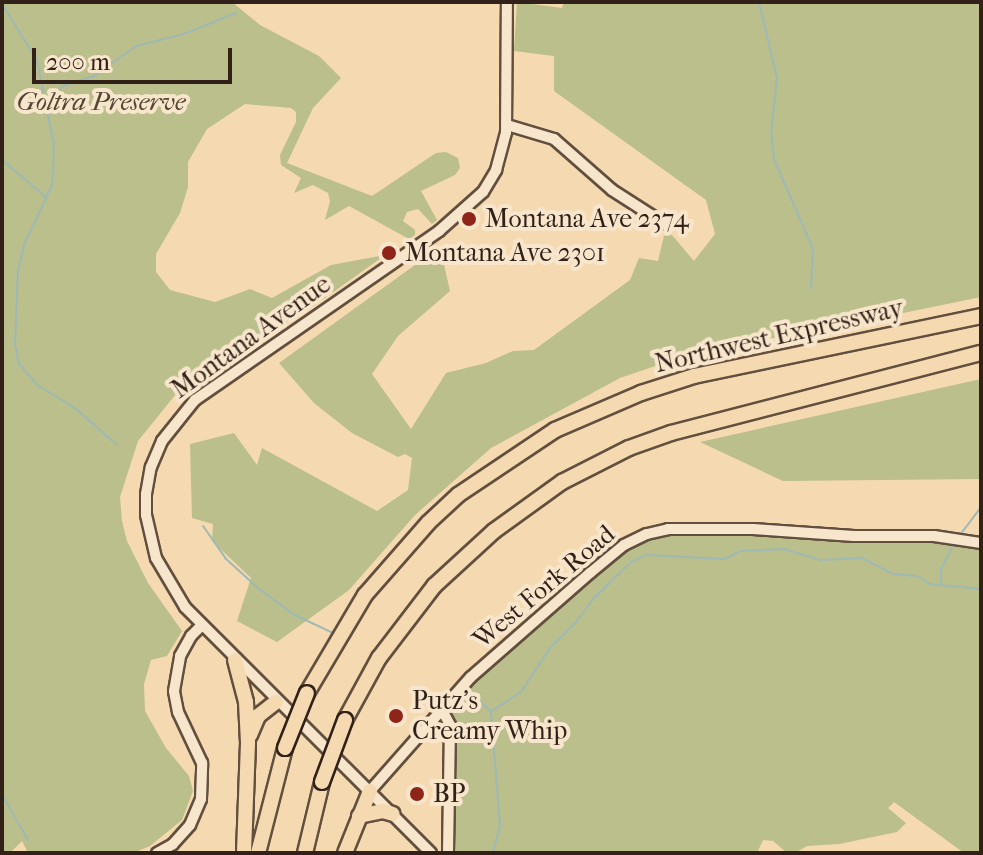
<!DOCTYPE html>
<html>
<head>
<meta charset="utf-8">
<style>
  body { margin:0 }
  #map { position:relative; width:983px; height:855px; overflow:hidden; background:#f5d9b0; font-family:"IM FELL French Canon",serif }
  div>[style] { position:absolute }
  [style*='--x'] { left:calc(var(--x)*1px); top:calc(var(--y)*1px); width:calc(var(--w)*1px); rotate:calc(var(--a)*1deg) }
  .green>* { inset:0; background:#babf8c }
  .stream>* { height:2px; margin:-1px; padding:0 1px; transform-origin:1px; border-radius:1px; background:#9fb9b4 }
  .roads { filter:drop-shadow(2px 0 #624f3e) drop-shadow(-2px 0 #624f3e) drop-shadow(0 2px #624f3e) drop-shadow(0 -2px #624f3e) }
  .minor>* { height:10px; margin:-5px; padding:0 5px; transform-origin:5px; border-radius:5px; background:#f8e6cc }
  .highway>* { height:14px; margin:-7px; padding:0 7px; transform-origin:7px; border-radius:7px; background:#f5d9b0 }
  .bridges { filter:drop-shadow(2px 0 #312118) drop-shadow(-2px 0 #312118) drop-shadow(0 2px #312118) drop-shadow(0 -2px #312118) }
  .highway-bridge>* { height:14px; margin:-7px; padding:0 7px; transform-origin:7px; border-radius:7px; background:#f5d9b0 }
  .dots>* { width:22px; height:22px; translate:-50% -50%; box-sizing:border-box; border:4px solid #f8e6cc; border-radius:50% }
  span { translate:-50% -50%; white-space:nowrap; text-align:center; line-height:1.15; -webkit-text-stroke:8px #f8e6cc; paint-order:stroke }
  .park-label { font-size:26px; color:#534835; font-style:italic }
  .poi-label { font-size:26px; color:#312118 }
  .left { translate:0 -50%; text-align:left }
  .street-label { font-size:26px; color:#312118 }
  .frame { position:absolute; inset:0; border:4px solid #312118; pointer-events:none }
  .scale { position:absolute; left:32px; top:48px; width:200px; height:36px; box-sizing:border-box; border:4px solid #312118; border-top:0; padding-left:10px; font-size:24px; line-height:28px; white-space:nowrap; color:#312118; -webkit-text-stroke:6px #f8e6cc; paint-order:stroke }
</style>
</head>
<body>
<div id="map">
  <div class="green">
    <div style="clip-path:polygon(2px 2px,232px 2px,260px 25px,319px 56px,341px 78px,313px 108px,287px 163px,372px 196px,436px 153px,446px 152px,458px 158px,460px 168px,455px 175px,421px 191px,437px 220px,432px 224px,418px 209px,407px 212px,403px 221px,415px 230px,415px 235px,409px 239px,349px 206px,325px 220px,330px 201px,328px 193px,313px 185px,294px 193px,301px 178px,281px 165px,280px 155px,296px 122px,296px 112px,291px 108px,245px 104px,207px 129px,188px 162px,188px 187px,180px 213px,156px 254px,156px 272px,170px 290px,215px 302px,250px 289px,272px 298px,331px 265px,385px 255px,311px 308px,251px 342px,176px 394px,138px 441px,120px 497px,122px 521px,127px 541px,148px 583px,182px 631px,167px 656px,151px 660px,144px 684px,145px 711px,166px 748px,189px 776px,193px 791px,182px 820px,150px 846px,133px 853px,28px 853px,22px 841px,10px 853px,2px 853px)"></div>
    <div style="clip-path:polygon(517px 2px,562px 8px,564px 2px,981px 2px,981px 297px,786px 337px,729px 341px,620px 378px,491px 448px,415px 515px,349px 590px,277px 642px,237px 621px,251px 578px,212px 541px,213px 524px,192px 518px,190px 444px,234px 433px,257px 465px,262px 448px,377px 511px,408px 490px,412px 458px,405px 454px,398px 457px,352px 433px,314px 403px,279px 363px,440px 247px,450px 291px,398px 336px,372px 374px,411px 429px,446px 373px,486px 363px,513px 351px,534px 350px,630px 280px,639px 258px,658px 261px,664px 236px,671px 234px,694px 261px,715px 234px,706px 200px,554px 91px,554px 56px,514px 51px)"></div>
    <div style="clip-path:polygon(981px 379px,981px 479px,783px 481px,700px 442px)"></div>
    <div style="clip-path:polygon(668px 529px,981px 543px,981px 853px,964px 853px,894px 802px,888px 808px,906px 823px,897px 832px,839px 844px,807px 846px,795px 853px,787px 853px,773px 841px,763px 840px,757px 853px,448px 853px,450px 725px,441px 708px,624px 545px)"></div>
  </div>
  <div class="stream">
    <div style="--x:759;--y:2;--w:78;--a:76.7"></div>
    <div style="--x:777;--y:78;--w:55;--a:96.2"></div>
    <div style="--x:771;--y:133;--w:26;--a:83"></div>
    <div style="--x:774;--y:159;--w:98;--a:66.6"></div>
    <div style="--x:813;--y:249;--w:39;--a:93"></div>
    <div style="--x:2;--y:4;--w:66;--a:58"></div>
    <div style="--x:37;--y:60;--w:87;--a:78.7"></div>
    <div style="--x:54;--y:145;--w:38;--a:92"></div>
    <div style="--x:53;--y:183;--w:68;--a:115.1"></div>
    <div style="--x:24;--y:245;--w:28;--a:103"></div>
    <div style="--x:18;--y:272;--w:72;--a:92.4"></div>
    <div style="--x:15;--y:344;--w:20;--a:79"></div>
    <div style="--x:19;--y:364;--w:28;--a:49"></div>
    <div style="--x:37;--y:385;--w:44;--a:31.2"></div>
    <div style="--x:75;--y:408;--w:56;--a:41.4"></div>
    <div style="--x:48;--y:100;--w:21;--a:-43"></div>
    <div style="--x:63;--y:86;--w:33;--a:-18"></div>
    <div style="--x:94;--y:76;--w:52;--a:-35.5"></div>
    <div style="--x:136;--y:46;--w:49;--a:-14"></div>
    <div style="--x:184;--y:34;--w:56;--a:-22"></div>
    <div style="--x:2;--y:160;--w:57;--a:40.1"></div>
    <div style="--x:203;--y:526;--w:39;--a:55"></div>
    <div style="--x:225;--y:558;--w:45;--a:42.3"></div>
    <div style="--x:258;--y:588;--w:44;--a:36.6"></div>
    <div style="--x:293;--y:614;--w:44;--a:25.4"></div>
    <div style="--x:960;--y:535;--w:35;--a:-53"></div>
    <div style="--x:941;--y:585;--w:16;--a:-90"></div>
    <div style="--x:941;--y:569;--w:28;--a:-63"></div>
    <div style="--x:477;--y:699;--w:18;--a:41"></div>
    <div style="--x:492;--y:711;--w:35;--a:-33"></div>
    <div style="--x:521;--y:692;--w:53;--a:-56.6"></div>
    <div style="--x:550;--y:648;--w:38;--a:-45"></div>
    <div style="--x:577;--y:621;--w:29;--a:-54"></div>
    <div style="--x:594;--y:598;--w:52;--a:-44.2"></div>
    <div style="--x:631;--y:562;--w:17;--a:-25"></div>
    <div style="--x:646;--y:555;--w:79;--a:2.9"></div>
    <div style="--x:725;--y:559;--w:17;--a:-28"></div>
    <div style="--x:740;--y:551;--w:44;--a:-2.6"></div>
    <div style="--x:784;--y:549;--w:38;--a:17"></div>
    <div style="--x:820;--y:560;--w:42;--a:-2.7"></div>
    <div style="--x:862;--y:558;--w:36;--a:27"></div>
    <div style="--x:894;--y:574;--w:23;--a:5"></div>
    <div style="--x:917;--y:576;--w:15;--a:32"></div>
    <div style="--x:930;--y:584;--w:51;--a:5.6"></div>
    <div style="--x:491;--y:713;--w:113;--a:85.4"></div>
    <div style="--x:500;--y:826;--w:28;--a:105"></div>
    <div style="--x:2;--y:795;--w:52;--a:60"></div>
  </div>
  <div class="roads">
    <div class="minor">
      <div style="--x:507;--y:125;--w:49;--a:16.6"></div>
      <div style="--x:554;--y:139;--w:77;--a:41.3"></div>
      <div style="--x:612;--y:190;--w:63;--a:32.7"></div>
      <div style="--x:441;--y:708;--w:19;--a:62"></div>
      <div style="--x:450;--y:725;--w:128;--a:90.9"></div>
      <div style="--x:370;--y:791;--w:152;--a:-48.5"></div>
      <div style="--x:471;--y:677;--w:158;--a:-41.2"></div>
      <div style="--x:590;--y:573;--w:44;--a:-39.5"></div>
      <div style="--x:624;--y:545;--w:25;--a:-26"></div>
      <div style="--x:647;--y:534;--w:22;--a:-13"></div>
      <div style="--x:668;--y:529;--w:85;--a:0"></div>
      <div style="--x:753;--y:529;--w:101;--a:4"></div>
      <div style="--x:854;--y:536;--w:80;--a:0"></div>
      <div style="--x:934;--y:536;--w:48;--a:8.5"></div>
      <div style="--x:157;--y:853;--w:18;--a:-29"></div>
      <div style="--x:173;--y:844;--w:25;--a:-48"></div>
      <div style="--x:190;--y:825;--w:28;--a:-67"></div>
      <div style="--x:201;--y:799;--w:36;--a:-88"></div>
      <div style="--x:202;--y:763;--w:56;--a:-115.2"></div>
      <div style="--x:178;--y:712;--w:21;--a:-101"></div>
      <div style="--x:174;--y:691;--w:36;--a:-80"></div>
      <div style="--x:180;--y:656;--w:23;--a:-61"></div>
      <div style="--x:191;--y:636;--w:14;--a:-45"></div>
      <div style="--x:431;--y:853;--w:348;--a:-135"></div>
      <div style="--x:185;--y:607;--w:57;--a:-120.6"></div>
      <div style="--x:156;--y:558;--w:44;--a:-103.1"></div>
      <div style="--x:146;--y:515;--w:21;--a:-90"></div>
      <div style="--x:146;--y:494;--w:27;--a:-80"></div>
      <div style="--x:151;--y:467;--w:28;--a:-67"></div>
      <div style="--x:162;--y:441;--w:53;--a:-51.2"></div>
      <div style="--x:195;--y:400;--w:297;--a:-34.7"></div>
      <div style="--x:439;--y:231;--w:59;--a:-41.6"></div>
      <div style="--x:483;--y:192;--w:26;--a:-59"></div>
      <div style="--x:496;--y:170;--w:39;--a:-75"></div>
      <div style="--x:506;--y:132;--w:130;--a:-89.6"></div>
    </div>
    <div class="highway">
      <div style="--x:235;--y:660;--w:43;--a:75.3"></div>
      <div style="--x:246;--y:702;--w:41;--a:87.2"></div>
      <div style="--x:248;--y:743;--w:110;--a:92.1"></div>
      <div style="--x:307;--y:693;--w:114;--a:-59.4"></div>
      <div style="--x:365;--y:595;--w:96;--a:-48.8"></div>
      <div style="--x:428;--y:523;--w:41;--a:-43"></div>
      <div style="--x:458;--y:495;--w:117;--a:-33.8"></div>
      <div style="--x:555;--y:430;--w:94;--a:-23.3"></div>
      <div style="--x:641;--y:393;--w:56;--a:-17.8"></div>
      <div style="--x:694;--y:376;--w:293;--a:-11.8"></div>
      <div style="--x:345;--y:720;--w:71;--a:-61.3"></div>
      <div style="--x:379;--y:658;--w:91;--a:-52.6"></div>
      <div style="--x:434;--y:586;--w:81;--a:-42.5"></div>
      <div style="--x:494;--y:531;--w:84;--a:-35.8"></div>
      <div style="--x:562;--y:482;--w:75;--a:-26.9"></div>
      <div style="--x:629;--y:448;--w:45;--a:-19.7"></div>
      <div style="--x:671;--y:433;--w:320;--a:-14.5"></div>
      <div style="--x:250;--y:735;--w:21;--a:-67"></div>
      <div style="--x:258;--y:716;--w:23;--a:-38"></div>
      <div style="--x:359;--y:816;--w:25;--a:-12"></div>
      <div style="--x:383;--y:811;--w:10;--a:17"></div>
      <div style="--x:258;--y:853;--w:108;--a:-75.6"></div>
      <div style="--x:305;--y:853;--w:73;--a:-76.5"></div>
      <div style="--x:345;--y:853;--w:67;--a:-68"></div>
    </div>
  </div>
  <div class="bridges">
    <div class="highway-bridge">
      <div style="--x:285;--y:748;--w:59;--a:-68.2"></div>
      <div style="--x:322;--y:782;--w:66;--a:-69.6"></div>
    </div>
  </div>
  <div class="dots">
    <div style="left:469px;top:219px;background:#8f2418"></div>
    <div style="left:389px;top:253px;background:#8f2418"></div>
    <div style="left:396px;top:716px;background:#8f2418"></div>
    <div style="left:417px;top:794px;background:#8f2418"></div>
  </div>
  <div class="park-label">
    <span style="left:101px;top:102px">Goltra Preserve</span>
  </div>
  <div class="poi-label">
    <span class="left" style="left:485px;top:219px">Montana Ave 2374</span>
    <span class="left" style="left:405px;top:253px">Montana Ave 2301</span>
    <span class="left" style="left:412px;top:716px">Putz’s<br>Creamy Whip</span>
    <span class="left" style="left:433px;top:794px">BP</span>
  </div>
  <div class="street-label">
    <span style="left:779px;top:336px;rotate:-13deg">Northwest Expressway</span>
    <span style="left:251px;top:337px;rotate:-36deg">Montana Avenue</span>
    <span style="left:544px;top:587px;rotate:-40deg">West Fork Road</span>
  </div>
  <div class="frame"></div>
  <div class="scale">200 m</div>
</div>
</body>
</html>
